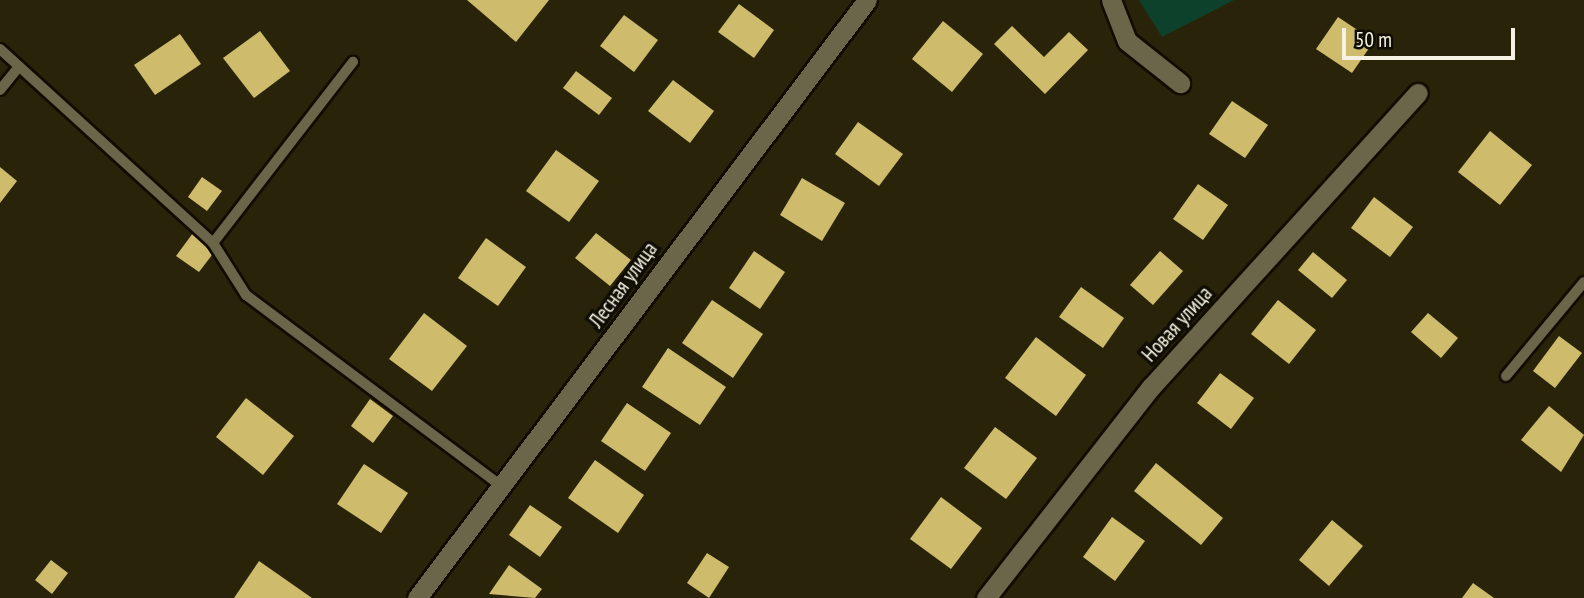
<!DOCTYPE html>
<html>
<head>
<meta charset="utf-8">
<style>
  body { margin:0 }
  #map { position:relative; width:1584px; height:598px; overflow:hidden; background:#292409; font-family:"PT Sans Narrow",sans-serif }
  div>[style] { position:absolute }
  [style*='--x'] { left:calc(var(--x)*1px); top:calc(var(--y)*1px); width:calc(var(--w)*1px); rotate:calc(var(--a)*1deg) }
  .green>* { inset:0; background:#0d412b }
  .building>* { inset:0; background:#cebc6c }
  .roads { filter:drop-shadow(2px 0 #120c00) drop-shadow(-2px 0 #120c00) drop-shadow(0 2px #120c00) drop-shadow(0 -2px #120c00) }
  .service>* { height:10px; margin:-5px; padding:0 5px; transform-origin:5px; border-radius:5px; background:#6b6549 }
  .minor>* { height:19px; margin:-9.5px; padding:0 9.5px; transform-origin:9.5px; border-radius:9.5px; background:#6b6549 }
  span { translate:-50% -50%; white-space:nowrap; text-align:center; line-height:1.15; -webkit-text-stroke:7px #0f0d04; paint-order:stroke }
  .street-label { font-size:21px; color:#f6f2e3 }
  .scale { position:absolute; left:1342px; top:28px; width:173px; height:32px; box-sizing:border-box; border:4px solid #f6f2e3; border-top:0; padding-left:9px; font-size:21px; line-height:24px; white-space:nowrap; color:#f6f2e3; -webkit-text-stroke:5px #0f0d04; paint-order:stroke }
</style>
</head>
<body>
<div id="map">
  <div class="green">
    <div style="clip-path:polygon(1139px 0,1234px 0,1162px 37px)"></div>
  </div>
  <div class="building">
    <div style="clip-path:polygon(467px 0,549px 0,516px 42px)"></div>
    <div style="clip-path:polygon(739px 4px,774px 30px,754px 58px,718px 32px)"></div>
    <div style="clip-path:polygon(624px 15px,658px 40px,634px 72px,600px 46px)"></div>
    <div style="clip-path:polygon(1338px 17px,1374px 41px,1352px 73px,1316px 49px)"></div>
    <div style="clip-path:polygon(943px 21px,983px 54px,952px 92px,912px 59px)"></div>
    <div style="clip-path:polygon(1012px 26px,1044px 57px,1069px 32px,1088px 50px,1045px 94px,994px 44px)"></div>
    <div style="clip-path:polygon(260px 31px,290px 71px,254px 98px,223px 58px)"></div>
    <div style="clip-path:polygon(180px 34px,201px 64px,155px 95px,134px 65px)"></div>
    <div style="clip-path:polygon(576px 71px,612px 98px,599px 115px,563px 88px)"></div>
    <div style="clip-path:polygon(673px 80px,714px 111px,690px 143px,648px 111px)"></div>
    <div style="clip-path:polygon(1232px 101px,1268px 125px,1245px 158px,1209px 134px)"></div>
    <div style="clip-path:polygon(858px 122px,903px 154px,879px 186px,835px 154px)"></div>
    <div style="clip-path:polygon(1490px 131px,1532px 165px,1500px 205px,1458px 172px)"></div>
    <div style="clip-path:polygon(556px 150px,599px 181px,569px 222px,526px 191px)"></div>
    <div style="clip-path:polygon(0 167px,17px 181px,0 203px)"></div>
    <div style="clip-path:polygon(202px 177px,222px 191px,207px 211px,188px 197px)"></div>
    <div style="clip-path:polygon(802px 178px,845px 203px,822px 241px,780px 215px)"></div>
    <div style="clip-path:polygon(1198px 184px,1228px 205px,1203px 240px,1173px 219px)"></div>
    <div style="clip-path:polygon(1374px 197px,1413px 227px,1390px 257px,1351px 228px)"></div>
    <div style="clip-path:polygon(193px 233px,215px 251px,199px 272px,176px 256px)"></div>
    <div style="clip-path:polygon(596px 233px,631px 260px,610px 286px,575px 258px)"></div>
    <div style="clip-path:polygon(486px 238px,526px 267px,498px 306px,458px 278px)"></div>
    <div style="clip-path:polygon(754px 251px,785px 272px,760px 309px,729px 288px)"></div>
    <div style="clip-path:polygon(1160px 251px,1183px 271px,1153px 305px,1130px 285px)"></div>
    <div style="clip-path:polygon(1313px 252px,1347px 280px,1332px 298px,1298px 270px)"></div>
    <div style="clip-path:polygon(1081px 287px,1124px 318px,1103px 348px,1059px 317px)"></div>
    <div style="clip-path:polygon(712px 300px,763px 334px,733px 378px,682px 343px)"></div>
    <div style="clip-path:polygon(1278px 300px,1316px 330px,1289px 364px,1251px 334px)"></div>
    <div style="clip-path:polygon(424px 313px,467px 346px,432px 391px,389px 359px)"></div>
    <div style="clip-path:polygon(1428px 313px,1458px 338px,1441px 358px,1411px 332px)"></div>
    <div style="clip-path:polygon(1559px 336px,1582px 353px,1555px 388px,1533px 371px)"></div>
    <div style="clip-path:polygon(1036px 337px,1086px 375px,1056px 416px,1005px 378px)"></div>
    <div style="clip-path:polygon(668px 348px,726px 387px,700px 425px,642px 387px)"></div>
    <div style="clip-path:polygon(1220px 373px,1254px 398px,1231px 429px,1197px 403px)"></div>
    <div style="clip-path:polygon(246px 398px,294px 436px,263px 475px,216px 437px)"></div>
    <div style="clip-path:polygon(370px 399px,393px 416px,373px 443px,351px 426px)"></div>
    <div style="clip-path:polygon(627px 403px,671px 433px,645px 471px,601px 441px)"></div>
    <div style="clip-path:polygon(1549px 406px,1584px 435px,1561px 472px,1521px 440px)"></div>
    <div style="clip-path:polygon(995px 427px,1037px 458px,1006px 499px,964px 468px)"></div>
    <div style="clip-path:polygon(595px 460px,644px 495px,618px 533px,568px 498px)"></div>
    <div style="clip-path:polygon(1156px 463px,1223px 518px,1201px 545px,1134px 491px)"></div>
    <div style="clip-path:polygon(364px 464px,408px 493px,381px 533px,337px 504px)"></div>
    <div style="clip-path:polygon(941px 497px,982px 528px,951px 569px,910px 539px)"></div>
    <div style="clip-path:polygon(530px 505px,562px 527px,540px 557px,509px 535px)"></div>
    <div style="clip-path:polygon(1112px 517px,1145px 541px,1115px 581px,1083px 557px)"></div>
    <div style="clip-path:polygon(1332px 520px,1363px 546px,1329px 586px,1299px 560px)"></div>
    <div style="clip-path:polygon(707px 553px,729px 567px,709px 598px,687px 583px)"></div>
    <div style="clip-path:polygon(51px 560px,68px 573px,52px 594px,35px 580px)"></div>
    <div style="clip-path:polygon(259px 561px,312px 598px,234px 598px)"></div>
    <div style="clip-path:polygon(509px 565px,542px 589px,535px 598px,489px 594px)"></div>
    <div style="clip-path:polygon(1473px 583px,1494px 598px,1462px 598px)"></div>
  </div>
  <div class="roads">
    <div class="service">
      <div style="--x:0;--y:49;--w:288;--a:42.3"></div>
      <div style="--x:213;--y:243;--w:62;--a:57.6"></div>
      <div style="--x:246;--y:295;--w:321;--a:36.8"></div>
      <div style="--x:0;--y:90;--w:26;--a:-51"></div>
      <div style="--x:213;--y:243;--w:229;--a:-52.3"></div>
      <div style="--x:1506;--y:376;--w:122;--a:-50.3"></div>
    </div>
    <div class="minor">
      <div style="--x:1111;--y:0;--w:44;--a:68.7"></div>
      <div style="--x:1127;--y:41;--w:68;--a:38.4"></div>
      <div style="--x:417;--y:598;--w:748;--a:-53.04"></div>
      <div style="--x:986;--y:598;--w:268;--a:-52"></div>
      <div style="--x:1151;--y:387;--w:397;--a:-47.8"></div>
    </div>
  </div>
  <div class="street-label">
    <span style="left:623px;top:285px;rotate:-54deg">Лесная улица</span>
    <span style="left:1177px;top:324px;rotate:-48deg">Новая улица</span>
  </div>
  <div class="scale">50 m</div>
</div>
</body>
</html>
